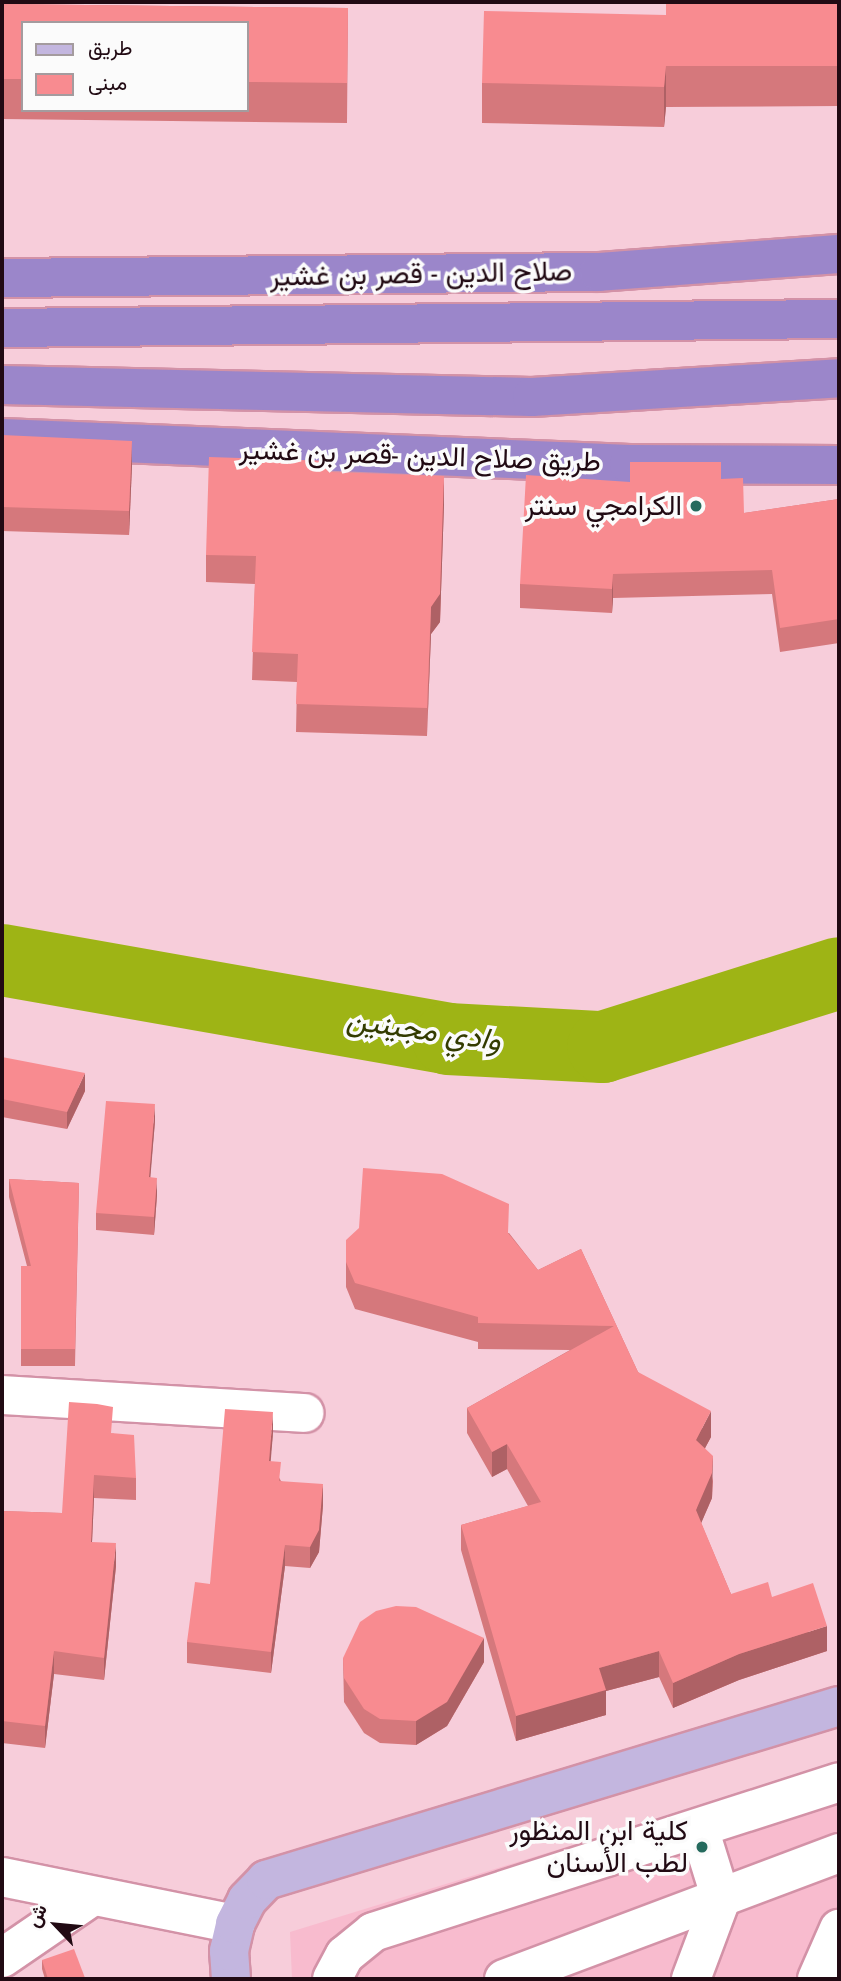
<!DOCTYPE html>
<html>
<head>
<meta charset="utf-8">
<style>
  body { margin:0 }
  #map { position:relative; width:841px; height:1981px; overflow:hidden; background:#f7cdda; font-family:Jost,Vazirmatn,sans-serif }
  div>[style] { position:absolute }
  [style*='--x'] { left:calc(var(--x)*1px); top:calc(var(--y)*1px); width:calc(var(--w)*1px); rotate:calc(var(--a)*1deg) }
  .built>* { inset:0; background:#f8bbce }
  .river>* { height:72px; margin:-36px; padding:0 36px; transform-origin:36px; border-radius:36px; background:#9eb415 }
  .roads { filter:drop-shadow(2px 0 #d392a7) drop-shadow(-2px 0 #d392a7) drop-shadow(0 2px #d392a7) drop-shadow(0 -2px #d392a7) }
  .minor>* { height:38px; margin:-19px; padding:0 19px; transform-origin:19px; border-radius:19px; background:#fff }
  .major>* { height:38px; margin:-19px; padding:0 19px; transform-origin:19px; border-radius:19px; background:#c3b6df }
  .highway>* { height:38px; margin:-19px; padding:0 19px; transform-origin:19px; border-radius:19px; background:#9b86ca }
  .wall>* { inset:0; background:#d5787c }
  .shaded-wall>* { inset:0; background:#ae6165 }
  .building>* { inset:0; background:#f88b90 }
  .dots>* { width:19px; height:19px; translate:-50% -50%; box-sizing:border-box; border:4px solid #fbfbfb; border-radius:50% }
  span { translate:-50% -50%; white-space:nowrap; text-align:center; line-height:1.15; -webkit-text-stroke:7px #fbfbfb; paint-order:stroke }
  .street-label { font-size:28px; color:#210a13 }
  .poi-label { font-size:28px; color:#210a13 }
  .right { translate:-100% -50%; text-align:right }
  .water-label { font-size:30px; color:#333b00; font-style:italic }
  .frame { position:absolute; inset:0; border:4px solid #210a13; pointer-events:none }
  .legend { position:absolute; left:21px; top:21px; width:228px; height:91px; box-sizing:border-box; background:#fbfbfb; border:2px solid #a49b9e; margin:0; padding:9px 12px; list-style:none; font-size:21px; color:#210a13 }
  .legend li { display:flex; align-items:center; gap:14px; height:35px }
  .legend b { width:35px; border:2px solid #a49b9e }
  .north { position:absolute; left:21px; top:1890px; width:70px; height:70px; -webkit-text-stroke:5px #fbfbfb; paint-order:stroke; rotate:296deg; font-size:19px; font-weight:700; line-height:28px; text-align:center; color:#210a13 }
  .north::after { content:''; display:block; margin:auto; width:24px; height:32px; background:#210a13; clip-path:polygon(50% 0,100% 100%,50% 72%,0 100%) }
</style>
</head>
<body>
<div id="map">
  <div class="built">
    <div style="clip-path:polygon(839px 1763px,839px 1979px,292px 1979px,290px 1932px)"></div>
  </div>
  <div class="river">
    <div style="--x:2;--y:960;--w:453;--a:10"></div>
    <div style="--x:448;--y:1039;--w:155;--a:3"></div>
    <div style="--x:603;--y:1047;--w:247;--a:-17.4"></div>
  </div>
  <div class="roads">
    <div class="minor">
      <div style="--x:2;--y:1395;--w:303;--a:3.4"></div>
      <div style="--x:2;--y:1877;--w:238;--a:11.4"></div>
      <div style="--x:2;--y:1958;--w:108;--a:-34.4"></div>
      <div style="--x:332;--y:1979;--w:27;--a:-62"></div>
      <div style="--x:345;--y:1955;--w:36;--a:-39"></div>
      <div style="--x:373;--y:1932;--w:490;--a:-17.8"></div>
      <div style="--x:504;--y:1979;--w:358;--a:-20.6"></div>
      <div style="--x:691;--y:1979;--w:85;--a:-69.4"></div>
      <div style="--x:721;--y:1899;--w:74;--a:-107.2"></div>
      <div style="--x:817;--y:1979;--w:55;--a:-66.3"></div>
    </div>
    <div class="major">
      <div style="--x:231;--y:1979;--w:28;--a:-94"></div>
      <div style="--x:229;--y:1951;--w:28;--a:-77"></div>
      <div style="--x:235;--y:1924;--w:27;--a:-63"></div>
      <div style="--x:247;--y:1900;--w:28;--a:-46"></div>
      <div style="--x:266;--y:1880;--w:599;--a:-16.89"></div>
    </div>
    <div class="highway">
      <div style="--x:2;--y:278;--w:597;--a:-0.58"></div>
      <div style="--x:599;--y:272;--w:241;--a:-4.3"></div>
      <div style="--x:2;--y:328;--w:837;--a:-0.62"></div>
      <div style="--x:2;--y:385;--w:530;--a:1.3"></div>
      <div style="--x:532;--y:397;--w:308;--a:-3.5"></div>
      <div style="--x:2;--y:438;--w:628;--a:2.37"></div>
      <div style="--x:629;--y:464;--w:210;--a:0.3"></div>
    </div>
  </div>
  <div class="wall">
    <div style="clip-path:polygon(839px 2px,839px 106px,666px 107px,664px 127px,482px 123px,482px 83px,666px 15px)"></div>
    <div style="clip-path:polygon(evenodd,2px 4px,348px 8px,347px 123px,2px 119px,2px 4px,23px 23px,247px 23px,247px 110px,23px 110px,23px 23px)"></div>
    <div style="clip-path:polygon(2px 435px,132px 465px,129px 535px,2px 531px)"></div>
    <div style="clip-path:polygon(332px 472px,444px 504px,440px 622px,431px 634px,427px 736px,296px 732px,297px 682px,252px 680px,255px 584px,206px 582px,206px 555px)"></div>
    <div style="clip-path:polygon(721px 479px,744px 513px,839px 499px,839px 643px,780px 652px,772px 594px,613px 598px,612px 613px,520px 608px,520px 584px,630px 482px)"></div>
    <div style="clip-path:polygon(2px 1057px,85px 1091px,67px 1129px,2px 1117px)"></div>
    <div style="clip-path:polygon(155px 1121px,150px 1177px,157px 1195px,154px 1235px,96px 1230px,96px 1213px)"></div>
    <div style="clip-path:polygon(9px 1179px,79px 1183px,75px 1366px,21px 1366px,21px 1266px,27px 1266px,9px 1197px)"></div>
    <div style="clip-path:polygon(509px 1233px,538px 1270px,581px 1249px,638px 1372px,711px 1437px,705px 1448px,713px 1481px,712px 1498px,701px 1523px,731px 1594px,772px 1597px,827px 1651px,739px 1680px,673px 1708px,659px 1677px,606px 1691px,606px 1715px,516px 1741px,461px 1550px,461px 1525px,528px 1506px,507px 1469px,492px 1477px,467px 1433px,467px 1408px,570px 1350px,478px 1349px,478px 1342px,355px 1309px,346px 1287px,346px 1240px)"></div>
    <div style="clip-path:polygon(113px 1433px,136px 1478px,136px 1500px,94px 1498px,92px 1542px,116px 1566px,104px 1680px,54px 1674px,45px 1748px,2px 1743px,2px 1511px,62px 1513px)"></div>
    <div style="clip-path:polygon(273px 1433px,270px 1461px,281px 1481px,323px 1505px,319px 1552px,310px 1568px,285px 1566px,271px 1673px,187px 1663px,187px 1642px,210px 1584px)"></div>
    <div style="clip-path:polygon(343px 1658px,484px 1662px,447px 1726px,416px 1745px,380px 1743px,364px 1733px,344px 1702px)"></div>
    <div style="clip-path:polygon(42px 1960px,85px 1979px,45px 1979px,42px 1969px)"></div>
  </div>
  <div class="shaded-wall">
    <div style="clip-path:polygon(666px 66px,666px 107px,664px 127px,664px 87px)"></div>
    <div style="clip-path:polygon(132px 441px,132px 465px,129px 535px,129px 511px)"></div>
    <div style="clip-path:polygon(444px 476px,444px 504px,440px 622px,431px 634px,427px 736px,431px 607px)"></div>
    <div style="clip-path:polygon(613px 574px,613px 598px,612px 613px,612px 589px)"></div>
    <div style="clip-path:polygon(85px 1073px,85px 1091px,67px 1129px,67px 1112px)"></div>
    <div style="clip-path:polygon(155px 1104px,155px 1121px,149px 1194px,149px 1177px)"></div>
    <div style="clip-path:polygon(157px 1178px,157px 1195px,154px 1235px,154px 1217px)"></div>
    <div style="clip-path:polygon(711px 1411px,711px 1437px,696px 1465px,696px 1440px)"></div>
    <div style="clip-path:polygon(273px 1412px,273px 1433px,269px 1482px,269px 1461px)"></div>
    <div style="clip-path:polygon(507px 1444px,507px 1469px,492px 1477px,492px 1452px)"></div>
    <div style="clip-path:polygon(713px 1456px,712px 1498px,696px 1535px,696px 1510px)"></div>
    <div style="clip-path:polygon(94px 1475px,94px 1498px,91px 1565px,91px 1542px)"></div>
    <div style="clip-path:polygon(323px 1484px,323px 1505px,319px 1552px,310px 1568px,310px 1547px)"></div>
    <div style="clip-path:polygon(116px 1543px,116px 1566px,104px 1680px,104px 1658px)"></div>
    <div style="clip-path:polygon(285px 1545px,285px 1566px,271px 1673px,271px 1652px)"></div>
    <div style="clip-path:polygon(827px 1626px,827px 1651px,739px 1680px,673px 1708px,673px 1683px,739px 1654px)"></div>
    <div style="clip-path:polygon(484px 1638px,484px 1662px,447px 1726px,416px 1745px,416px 1721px)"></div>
    <div style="clip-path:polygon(54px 1651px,54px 1674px,45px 1748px,45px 1726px)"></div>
    <div style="clip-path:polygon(659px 1651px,659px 1677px,606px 1691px,606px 1715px,516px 1741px,516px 1716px,599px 1668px)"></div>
  </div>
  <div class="building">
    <div style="clip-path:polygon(666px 2px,839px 2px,839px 66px,666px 66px,664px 87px,482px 83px,484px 11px,666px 15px)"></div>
    <div style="clip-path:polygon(2px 4px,348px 8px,347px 83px,247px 82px,247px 23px,23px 23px,23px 79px,2px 79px)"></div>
    <div style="clip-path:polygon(2px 435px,132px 441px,129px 511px,2px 507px)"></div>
    <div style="clip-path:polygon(209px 457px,332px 461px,331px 472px,444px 476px,440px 594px,431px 607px,427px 708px,296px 704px,298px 654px,252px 652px,256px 556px,206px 555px)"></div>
    <div style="clip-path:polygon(630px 462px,721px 462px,721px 479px,743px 478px,744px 513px,839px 499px,839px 619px,780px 628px,772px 570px,613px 574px,612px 589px,520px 584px,526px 475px,630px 482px)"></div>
    <div style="clip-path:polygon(2px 612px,3px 612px,2px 653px)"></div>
    <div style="clip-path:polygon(2px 1057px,85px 1073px,67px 1112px,2px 1099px)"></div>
    <div style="clip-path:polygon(106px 1101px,155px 1104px,149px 1177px,157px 1178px,154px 1217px,96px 1213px)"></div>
    <div style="clip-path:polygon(363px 1168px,442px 1174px,509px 1204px,508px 1233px,538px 1270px,581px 1249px,638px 1372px,711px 1411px,696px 1440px,713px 1456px,712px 1473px,696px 1510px,731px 1594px,768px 1582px,772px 1597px,813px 1583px,827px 1626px,739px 1654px,673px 1683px,659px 1651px,599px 1668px,606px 1690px,516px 1716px,461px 1525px,541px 1502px,507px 1444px,492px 1452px,467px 1408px,614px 1326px,478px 1323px,478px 1317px,355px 1283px,346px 1262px,346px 1240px,359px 1228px)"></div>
    <div style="clip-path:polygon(9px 1179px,79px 1183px,75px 1349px,21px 1349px,21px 1266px,31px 1266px)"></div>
    <div style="clip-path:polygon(69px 1402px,97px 1404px,113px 1407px,111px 1433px,134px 1435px,136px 1478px,94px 1475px,91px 1542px,116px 1543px,104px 1658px,54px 1651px,45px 1726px,2px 1721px,2px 1511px,62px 1513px)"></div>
    <div style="clip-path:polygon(225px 1409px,273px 1412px,269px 1461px,281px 1462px,279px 1481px,323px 1484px,319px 1530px,310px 1547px,285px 1545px,271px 1652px,187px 1642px,195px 1582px,210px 1584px)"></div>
    <div style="clip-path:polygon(396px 1606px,416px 1607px,484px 1638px,447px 1702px,416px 1721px,380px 1719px,364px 1709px,344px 1678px,343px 1658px,360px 1622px,376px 1611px)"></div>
    <div style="clip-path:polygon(74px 1949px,85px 1978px,81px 1979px,48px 1979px,42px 1960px)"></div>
  </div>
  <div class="dots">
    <div style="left:696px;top:506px;background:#256a5d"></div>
    <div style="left:702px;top:1847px;background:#256a5d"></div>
  </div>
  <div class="street-label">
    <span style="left:421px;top:274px;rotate:-1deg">صلاح الدين - قصر بن غشير</span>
    <span style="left:420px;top:456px;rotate:2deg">طريق صلاح الدين -قصر بن غشير</span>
  </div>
  <div class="poi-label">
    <span class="right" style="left:682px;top:506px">الكرامجي سنتر</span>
    <span class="right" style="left:688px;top:1847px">كلية ابن المنظور<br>لطب الأسنان</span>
  </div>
  <div class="water-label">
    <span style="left:424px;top:1030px;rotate:8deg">وادي مجينين</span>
  </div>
  <div class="frame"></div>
  <ul class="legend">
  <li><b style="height:9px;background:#c3b6df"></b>طريق</li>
  <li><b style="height:19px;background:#f88b90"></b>مبنى</li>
  </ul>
  <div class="north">ش</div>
</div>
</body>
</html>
